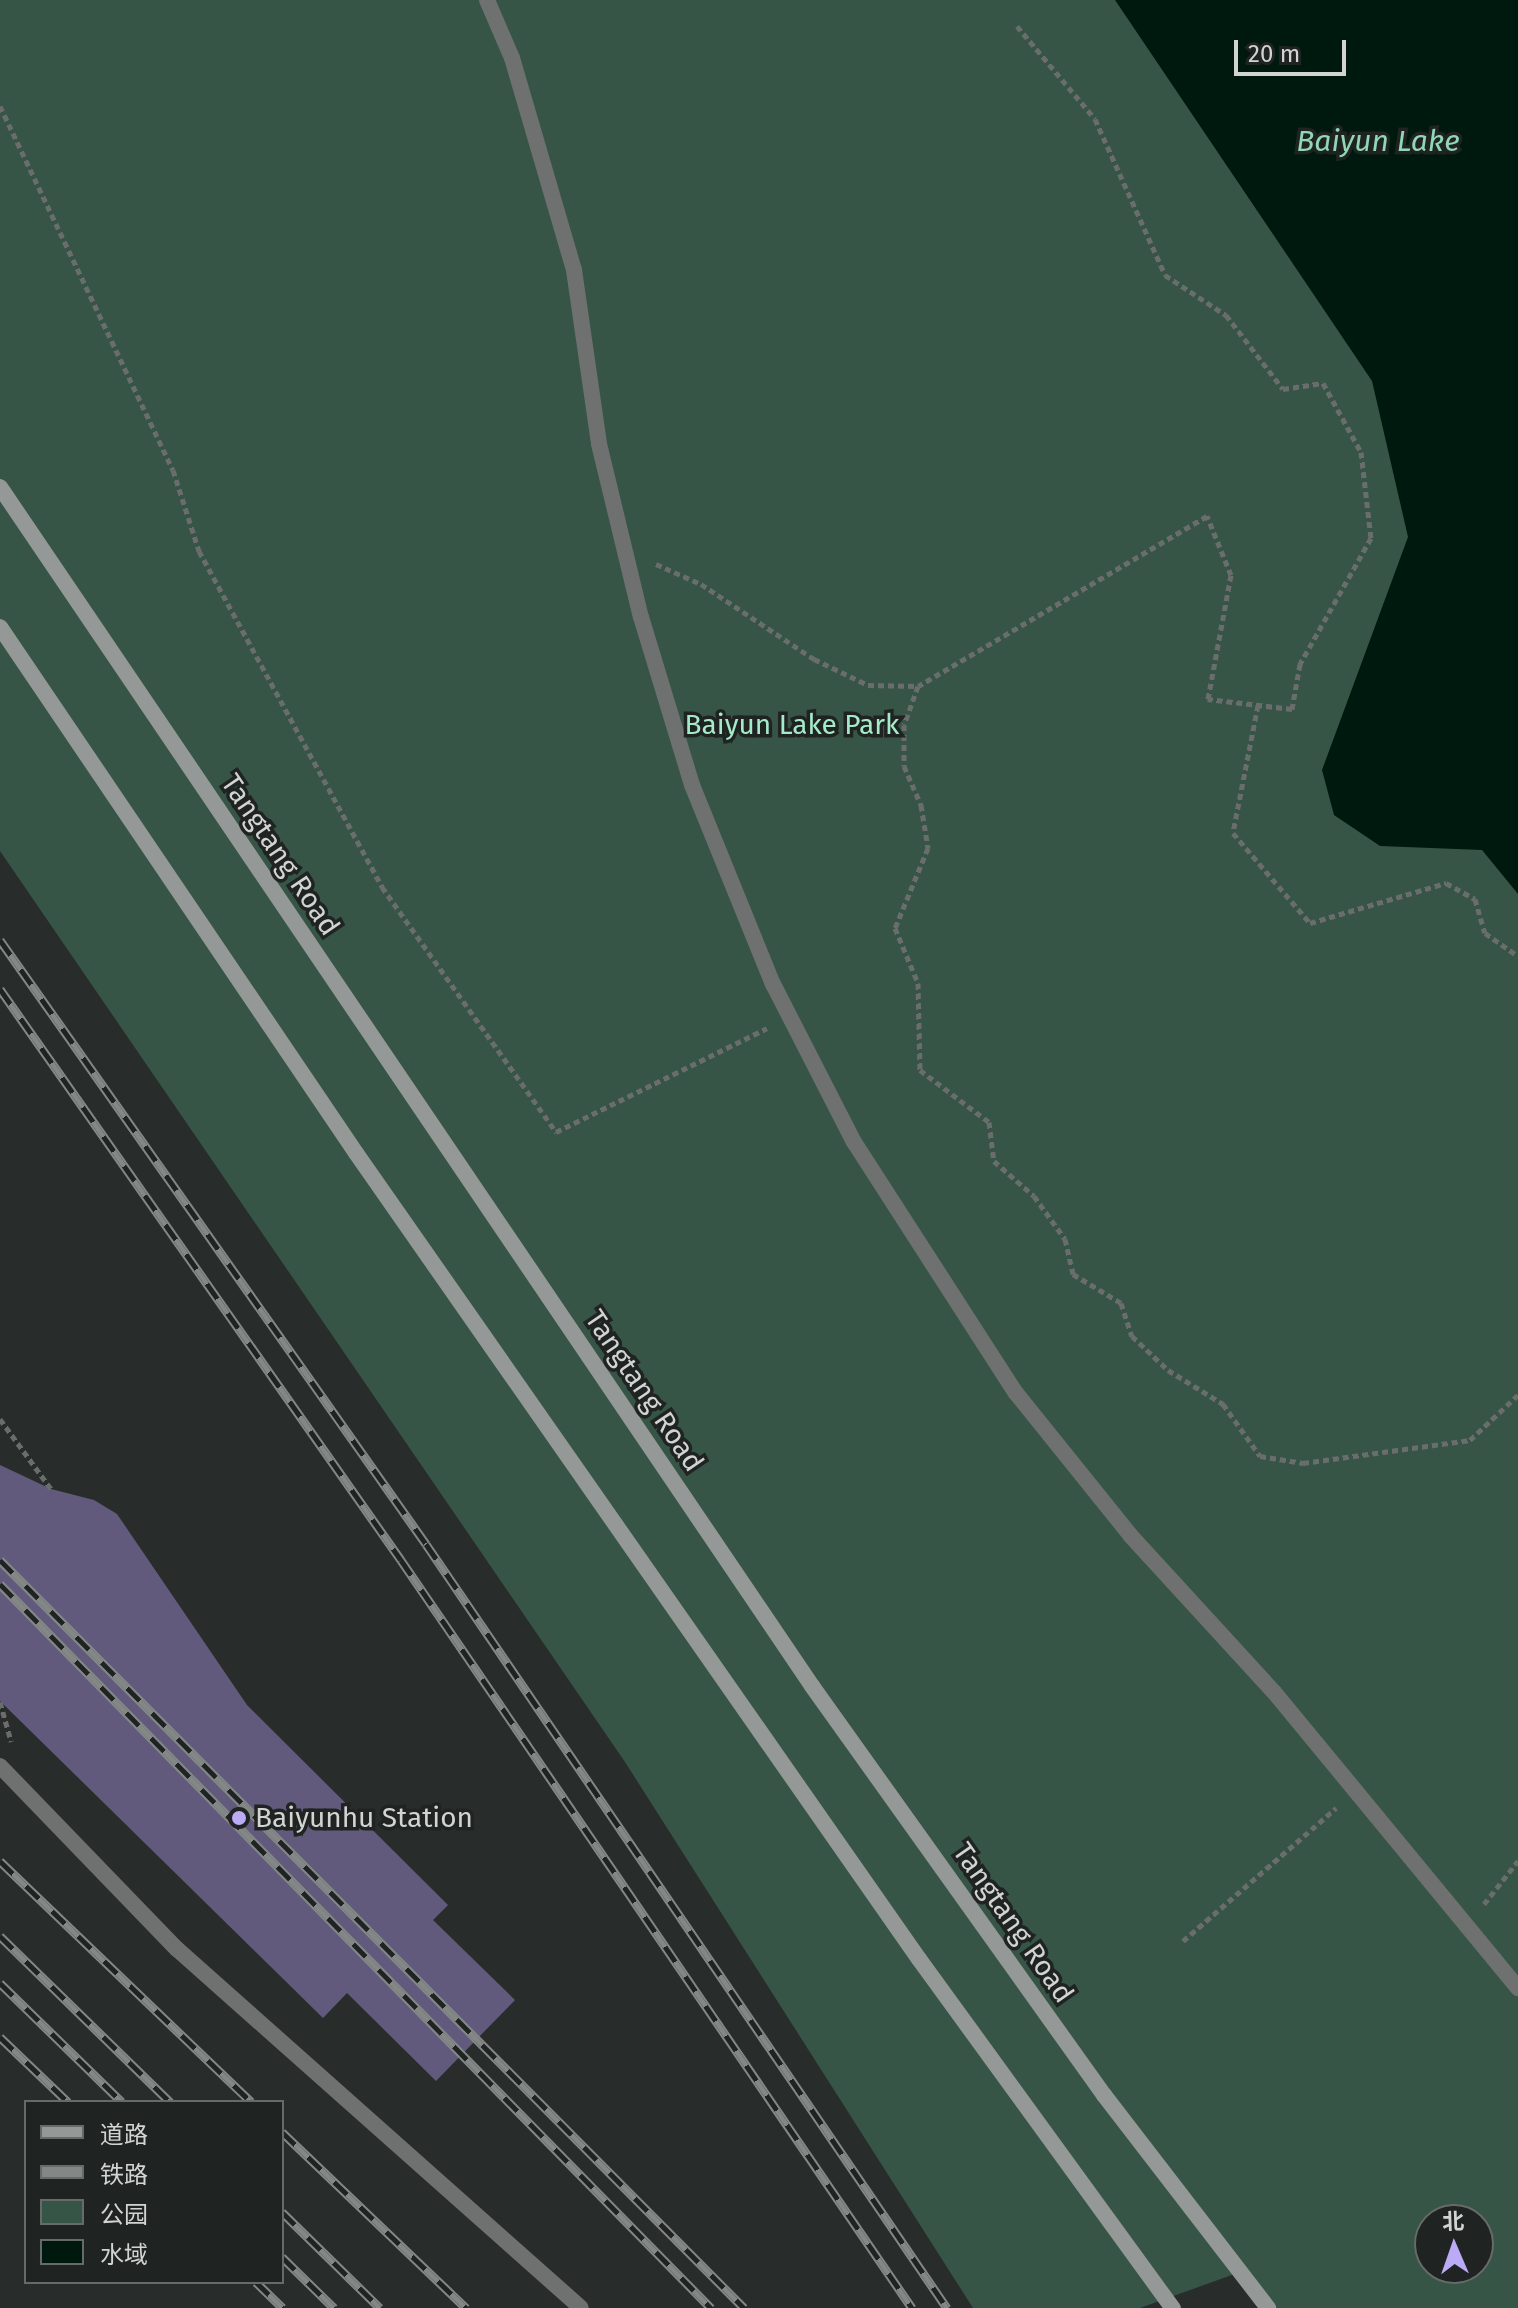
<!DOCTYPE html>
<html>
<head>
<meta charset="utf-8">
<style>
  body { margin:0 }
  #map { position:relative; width:1518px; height:2308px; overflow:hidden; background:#282d2b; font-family:"Fira Sans","Noto Sans SC",sans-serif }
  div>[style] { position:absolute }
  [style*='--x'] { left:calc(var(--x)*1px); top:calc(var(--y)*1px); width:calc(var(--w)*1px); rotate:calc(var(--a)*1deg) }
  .green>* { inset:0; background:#375547 }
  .water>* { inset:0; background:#00190e }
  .building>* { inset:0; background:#615a7c }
  .path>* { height:5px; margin-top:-2.5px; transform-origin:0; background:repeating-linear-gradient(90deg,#696d6c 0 6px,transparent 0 10px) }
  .lane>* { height:16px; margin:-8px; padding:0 8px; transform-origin:8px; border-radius:8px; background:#6e716f }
  .secondary>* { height:16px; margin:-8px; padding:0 8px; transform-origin:8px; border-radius:8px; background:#949896 }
  .rail>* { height:9px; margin-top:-4.5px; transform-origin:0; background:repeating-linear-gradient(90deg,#1f2321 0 18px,#838785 0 36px); box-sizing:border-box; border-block:2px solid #838785 }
  .dots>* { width:22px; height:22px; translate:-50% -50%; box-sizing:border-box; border:4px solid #1f2321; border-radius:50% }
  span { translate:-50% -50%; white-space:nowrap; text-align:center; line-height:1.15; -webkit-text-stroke:7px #1f2321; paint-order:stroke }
  .park-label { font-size:28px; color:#a5ebc9 }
  .street-label { font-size:28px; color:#d1d4d3 }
  .poi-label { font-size:28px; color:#d1d4d3 }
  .left { translate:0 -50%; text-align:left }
  .water-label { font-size:30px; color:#91d6b5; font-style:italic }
  .legend { position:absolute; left:24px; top:2100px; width:260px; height:184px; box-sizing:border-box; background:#1f2321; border:2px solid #666a68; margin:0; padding:10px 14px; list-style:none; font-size:24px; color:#d1d4d3 }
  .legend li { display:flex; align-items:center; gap:16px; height:40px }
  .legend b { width:40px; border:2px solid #666a68 }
  .north { position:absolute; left:1414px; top:2204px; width:80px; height:80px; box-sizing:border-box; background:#1f2321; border:2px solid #666a68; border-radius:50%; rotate:358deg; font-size:22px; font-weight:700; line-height:32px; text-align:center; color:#d1d4d3 }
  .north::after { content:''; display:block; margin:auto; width:28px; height:36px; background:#bbaaf6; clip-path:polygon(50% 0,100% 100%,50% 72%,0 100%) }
  .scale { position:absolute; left:1234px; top:40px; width:112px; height:36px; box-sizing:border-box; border:4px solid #d1d4d3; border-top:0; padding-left:10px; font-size:24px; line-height:28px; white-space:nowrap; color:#d1d4d3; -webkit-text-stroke:6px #1f2321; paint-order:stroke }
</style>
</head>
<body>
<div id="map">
  <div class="green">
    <div style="clip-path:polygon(evenodd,0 0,1518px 0,1518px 2308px,1271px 2308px,1243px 2271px,1140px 2308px,973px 2308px,625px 1762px,0 851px,0 0,1430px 2220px,1478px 2220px,1478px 2268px,1430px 2268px,1430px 2220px)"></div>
  </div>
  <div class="water">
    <div style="clip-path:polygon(1115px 0,1518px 0,1518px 894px,1482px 850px,1380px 846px,1334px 815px,1322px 770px,1408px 537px,1372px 381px)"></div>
  </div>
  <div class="building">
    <div style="clip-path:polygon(0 1465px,51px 1489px,94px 1500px,117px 1514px,247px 1705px,448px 1905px,433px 1920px,515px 2000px,436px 2081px,347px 1993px,323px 2018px,0 1701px)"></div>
  </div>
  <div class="path">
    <div style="--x:1017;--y:26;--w:121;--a:50"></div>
    <div style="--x:1095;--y:119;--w:171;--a:65.8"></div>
    <div style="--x:1165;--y:275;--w:73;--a:33.3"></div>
    <div style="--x:1226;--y:315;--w:93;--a:52.4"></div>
    <div style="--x:1283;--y:389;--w:40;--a:-8.5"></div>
    <div style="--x:1323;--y:383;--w:79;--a:61.2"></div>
    <div style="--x:1361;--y:452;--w:87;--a:83.4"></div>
    <div style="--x:1371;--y:538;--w:145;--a:119.4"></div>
    <div style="--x:1300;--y:664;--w:46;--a:100.1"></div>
    <div style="--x:1292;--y:709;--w:85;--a:-173.2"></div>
    <div style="--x:1208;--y:699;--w:126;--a:-79.5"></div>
    <div style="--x:1231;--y:575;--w:64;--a:-112.1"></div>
    <div style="--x:1207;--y:516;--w:335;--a:149.5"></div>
    <div style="--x:918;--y:686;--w:41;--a:109.7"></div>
    <div style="--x:904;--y:725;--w:41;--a:90"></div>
    <div style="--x:904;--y:766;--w:43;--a:66.4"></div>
    <div style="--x:921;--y:805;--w:44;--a:80.8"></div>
    <div style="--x:928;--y:848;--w:87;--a:112.4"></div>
    <div style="--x:895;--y:928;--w:60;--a:67.3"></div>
    <div style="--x:918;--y:983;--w:87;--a:88.7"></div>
    <div style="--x:920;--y:1070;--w:86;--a:37"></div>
    <div style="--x:989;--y:1122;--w:39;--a:83"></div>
    <div style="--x:994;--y:1161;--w:53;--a:41.2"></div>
    <div style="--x:1034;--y:1196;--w:53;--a:54.2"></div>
    <div style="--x:1065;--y:1239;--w:36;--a:77"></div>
    <div style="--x:1073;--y:1274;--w:56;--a:31.1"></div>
    <div style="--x:1121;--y:1303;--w:35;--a:72"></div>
    <div style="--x:1132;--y:1336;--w:50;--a:43.4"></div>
    <div style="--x:1168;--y:1370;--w:65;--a:31.7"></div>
    <div style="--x:1223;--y:1404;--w:64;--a:54.6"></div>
    <div style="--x:1260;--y:1456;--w:44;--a:9.2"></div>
    <div style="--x:1303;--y:1463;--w:169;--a:-7.8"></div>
    <div style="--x:1470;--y:1440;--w:66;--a:-43.2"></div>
    <div style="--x:0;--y:106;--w:403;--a:64.6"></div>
    <div style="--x:173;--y:470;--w:85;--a:72.2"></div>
    <div style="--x:199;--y:551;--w:383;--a:61.4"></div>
    <div style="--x:382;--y:887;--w:301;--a:54.6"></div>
    <div style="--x:556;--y:1132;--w:235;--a:-26.2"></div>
    <div style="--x:656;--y:564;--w:49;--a:24"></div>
    <div style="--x:701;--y:584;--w:136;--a:33.6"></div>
    <div style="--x:814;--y:659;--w:60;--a:25.7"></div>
    <div style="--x:868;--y:685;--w:50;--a:1.1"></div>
    <div style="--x:1258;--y:705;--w:130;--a:101.1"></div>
    <div style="--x:1233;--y:833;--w:118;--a:49.5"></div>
    <div style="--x:1310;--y:923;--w:142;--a:-16.4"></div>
    <div style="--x:1446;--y:883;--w:33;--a:29"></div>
    <div style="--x:1475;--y:899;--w:35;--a:74"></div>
    <div style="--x:1485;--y:933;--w:40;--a:34.9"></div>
    <div style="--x:0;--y:1419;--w:87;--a:53.9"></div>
    <div style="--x:0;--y:1702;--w:41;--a:74.2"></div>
    <div style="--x:1484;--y:1904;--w:55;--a:-51.7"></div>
    <div style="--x:1183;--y:1941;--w:203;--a:-41"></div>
  </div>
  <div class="lane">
    <div style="--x:487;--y:0;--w:63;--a:66.7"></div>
    <div style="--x:512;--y:58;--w:221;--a:73.7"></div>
    <div style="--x:574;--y:270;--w:176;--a:81.8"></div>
    <div style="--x:599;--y:444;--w:178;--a:76.4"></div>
    <div style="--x:641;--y:617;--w:176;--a:73.1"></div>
    <div style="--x:692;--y:785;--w:215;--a:67.9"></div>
    <div style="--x:773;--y:984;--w:178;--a:62.9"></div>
    <div style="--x:854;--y:1142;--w:299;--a:57.2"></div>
    <div style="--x:1016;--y:1393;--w:182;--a:51.2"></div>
    <div style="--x:1130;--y:1535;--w:213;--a:47.5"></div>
    <div style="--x:1274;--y:1692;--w:384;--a:50.5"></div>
    <div style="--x:0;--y:1766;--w:255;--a:46"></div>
    <div style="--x:177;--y:1949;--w:540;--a:41.62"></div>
  </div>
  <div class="secondary">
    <div style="--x:0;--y:487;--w:1448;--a:55.89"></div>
    <div style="--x:812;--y:1686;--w:503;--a:54.48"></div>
    <div style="--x:1104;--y:2095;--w:269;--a:52.4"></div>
    <div style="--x:0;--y:627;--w:635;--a:55.91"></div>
    <div style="--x:356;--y:1153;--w:983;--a:55.07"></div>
    <div style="--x:919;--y:1959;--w:432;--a:54"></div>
  </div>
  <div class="rail">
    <div style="--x:0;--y:940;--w:739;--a:54.8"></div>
    <div style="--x:426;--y:1544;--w:925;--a:55.71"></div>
    <div style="--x:0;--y:989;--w:698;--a:54.92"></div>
    <div style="--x:401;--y:1560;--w:906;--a:55.66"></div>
    <div style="--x:0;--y:1560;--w:1055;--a:45.15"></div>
    <div style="--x:0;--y:1584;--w:1015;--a:45.52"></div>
    <div style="--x:0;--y:1861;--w:348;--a:43.8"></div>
    <div style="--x:0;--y:1936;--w:238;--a:44.3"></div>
    <div style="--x:0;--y:1983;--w:170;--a:44.3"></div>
    <div style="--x:0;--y:2037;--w:94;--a:43.7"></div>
    <div style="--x:282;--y:2132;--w:255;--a:43.7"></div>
    <div style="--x:282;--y:2212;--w:137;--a:44.4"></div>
    <div style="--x:282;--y:2257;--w:73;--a:44.4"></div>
    <div style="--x:256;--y:2282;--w:37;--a:44"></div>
  </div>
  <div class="dots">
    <div style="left:239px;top:1818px;background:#bbaaf6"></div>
  </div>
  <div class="park-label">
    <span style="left:792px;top:725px">Baiyun Lake Park</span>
  </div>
  <div class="street-label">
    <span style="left:280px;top:855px;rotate:56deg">Tangtang Road</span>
    <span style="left:644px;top:1391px;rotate:56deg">Tangtang Road</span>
    <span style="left:1013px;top:1923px;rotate:55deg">Tangtang Road</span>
  </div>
  <div class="poi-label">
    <span class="left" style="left:255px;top:1818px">Baiyunhu Station</span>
  </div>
  <div class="water-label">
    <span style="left:1378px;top:141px">Baiyun Lake</span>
  </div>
  <ul class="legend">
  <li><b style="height:10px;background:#949896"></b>道路</li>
  <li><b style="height:10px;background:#838785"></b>铁路</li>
  <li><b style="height:22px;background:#375547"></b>公园</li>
  <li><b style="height:22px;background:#00190e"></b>水域</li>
  </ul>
  <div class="north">北</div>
  <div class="scale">20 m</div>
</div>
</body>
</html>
